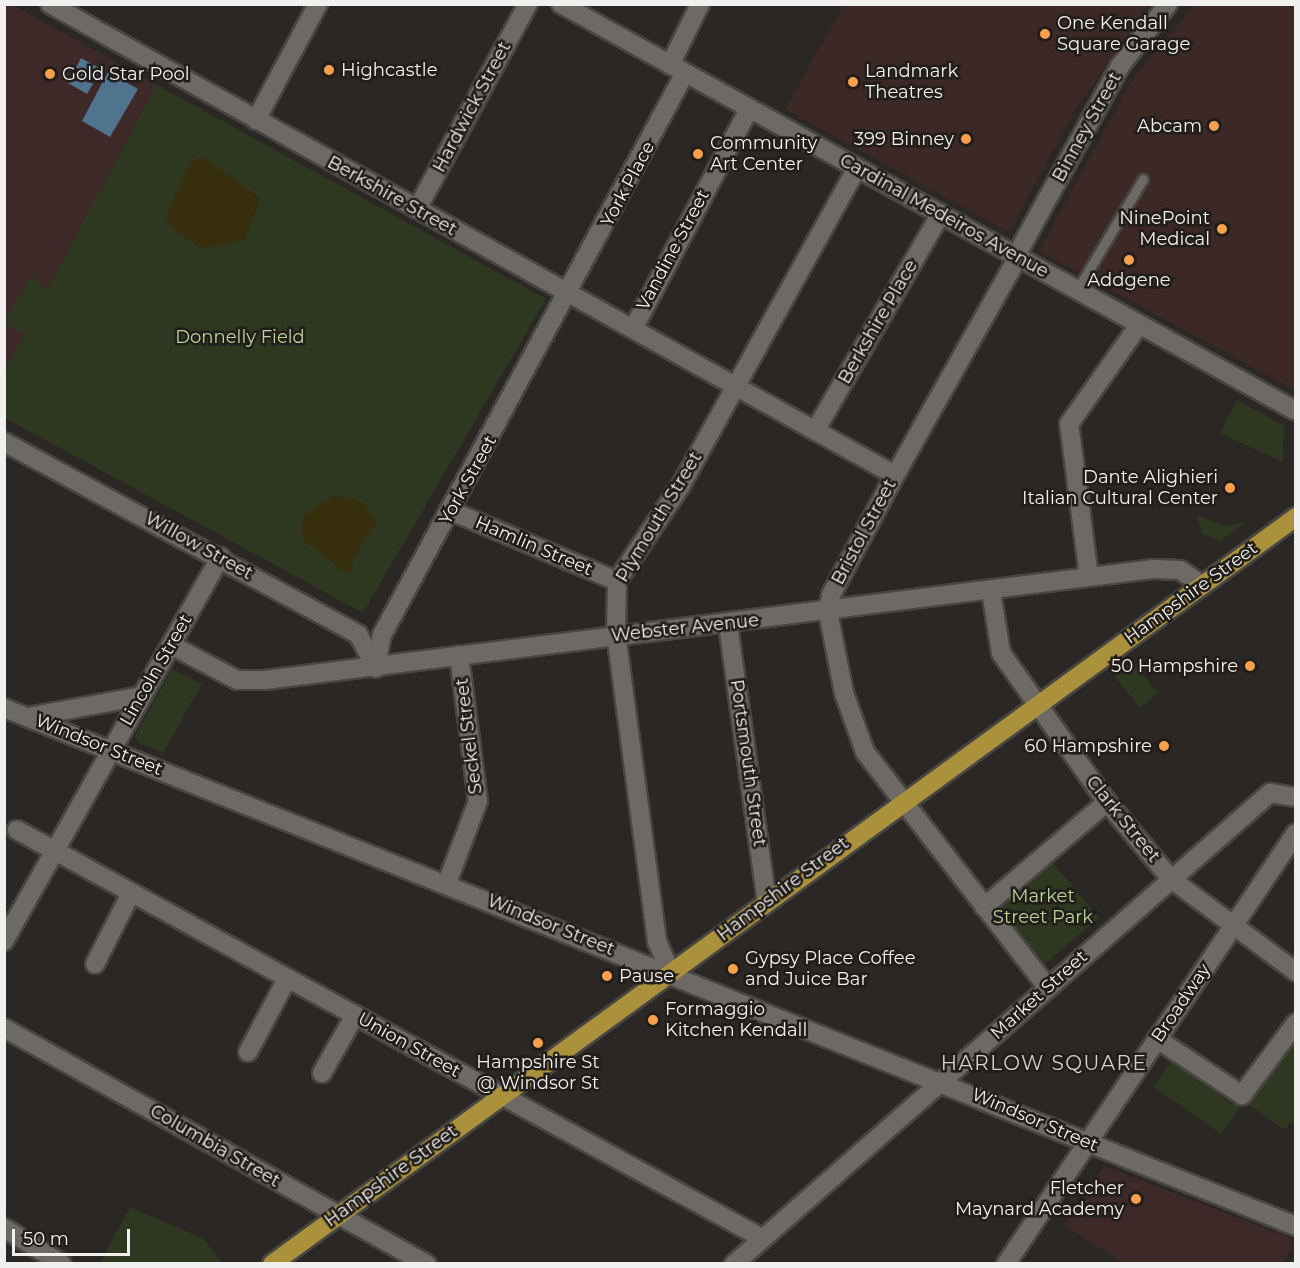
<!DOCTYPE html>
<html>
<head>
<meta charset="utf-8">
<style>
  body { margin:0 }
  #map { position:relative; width:1300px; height:1268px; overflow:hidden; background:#2a2724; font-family:Montserrat,sans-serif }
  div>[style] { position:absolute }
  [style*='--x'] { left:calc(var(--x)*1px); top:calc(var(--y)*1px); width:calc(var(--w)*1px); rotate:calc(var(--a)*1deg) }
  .commercial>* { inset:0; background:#3c2925 }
  .education>* { inset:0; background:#3d2928 }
  .green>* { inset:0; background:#2e3821 }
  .sand>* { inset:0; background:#372e0e }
  .water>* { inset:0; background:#50748e }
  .roads { filter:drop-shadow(2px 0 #484643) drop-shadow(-2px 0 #484643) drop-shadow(0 2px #484643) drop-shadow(0 -2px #484643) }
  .lane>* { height:9px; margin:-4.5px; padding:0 4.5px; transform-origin:4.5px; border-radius:4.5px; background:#6d6965 }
  .street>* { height:18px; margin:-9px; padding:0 9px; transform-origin:9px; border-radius:9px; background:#6d6965 }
  .secondary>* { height:18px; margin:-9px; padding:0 9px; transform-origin:9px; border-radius:9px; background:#6d6965 }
  .primary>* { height:18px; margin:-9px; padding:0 9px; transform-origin:9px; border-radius:9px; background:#ac913c }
  .dots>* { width:16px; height:16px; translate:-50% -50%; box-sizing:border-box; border:3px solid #201d1a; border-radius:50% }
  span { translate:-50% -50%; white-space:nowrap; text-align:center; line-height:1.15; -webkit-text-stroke:5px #201d1a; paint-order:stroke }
  .poi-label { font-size:18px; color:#f2f0ee }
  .left { translate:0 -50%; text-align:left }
  .right { translate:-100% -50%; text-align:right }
  .street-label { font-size:18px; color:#f2f0ee }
  .park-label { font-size:18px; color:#b9d597 }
  .neighbourhood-label { font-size:20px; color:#d4d0cc; letter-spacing:1.5px }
  .frame { position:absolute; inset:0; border:6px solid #f2f0ee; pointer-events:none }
  .scale { position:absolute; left:12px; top:1229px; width:118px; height:27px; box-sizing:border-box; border:3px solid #f2f0ee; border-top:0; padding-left:8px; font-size:18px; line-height:21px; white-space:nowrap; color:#f2f0ee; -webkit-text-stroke:4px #201d1a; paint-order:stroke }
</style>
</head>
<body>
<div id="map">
  <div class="commercial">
    <div style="clip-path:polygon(844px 5px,844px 4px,1150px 5px,1075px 110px,1009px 232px,785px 109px)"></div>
    <div style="clip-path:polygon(1195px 5px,1295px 5px,1295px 390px,1039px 251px,1133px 79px)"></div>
  </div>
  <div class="education">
    <div style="clip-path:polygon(11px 4px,157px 85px,5px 371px,4px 5px)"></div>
    <div style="clip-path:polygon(1104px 1166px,1290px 1238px,1293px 1248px,1281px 1263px,1123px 1263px,1064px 1225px)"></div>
  </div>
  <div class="green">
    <div style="clip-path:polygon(157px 85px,546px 299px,363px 613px,5px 418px,5px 371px,36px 312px,23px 333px,5px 323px,31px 275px,47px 290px)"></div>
    <div style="clip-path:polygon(1237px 400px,1284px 426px,1283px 462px,1220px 433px)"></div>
    <div style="clip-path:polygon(1196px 514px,1223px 526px,1245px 523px,1220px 541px,1203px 534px)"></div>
    <div style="clip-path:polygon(1132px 662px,1158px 693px,1140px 708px,1114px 676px)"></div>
    <div style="clip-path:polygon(172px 669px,202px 684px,163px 753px,138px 743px,135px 736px)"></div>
    <div style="clip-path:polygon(1047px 856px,1099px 918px,1045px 964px,992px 901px)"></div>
    <div style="clip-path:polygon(1295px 1034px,1295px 1126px,1290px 1123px,1285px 1130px,1244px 1101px,1221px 1134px,1154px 1087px,1171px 1061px,1234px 1105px)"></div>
    <div style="clip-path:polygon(130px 1207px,204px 1239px,222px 1263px,100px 1263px)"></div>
  </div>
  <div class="sand">
    <div style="clip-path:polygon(203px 157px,260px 198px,245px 240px,201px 249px,168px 224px,167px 211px,191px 161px)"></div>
    <div style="clip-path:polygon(335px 495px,362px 502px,377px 521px,353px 560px,353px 572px,344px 572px,300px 537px,304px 516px)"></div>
  </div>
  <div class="water">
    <div style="clip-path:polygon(81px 58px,101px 69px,95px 79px,85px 78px,93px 84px,87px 94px,68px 83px)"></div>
    <div style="clip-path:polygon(108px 72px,138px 89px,110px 137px,82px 121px)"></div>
  </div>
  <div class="roads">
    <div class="lane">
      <div style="--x:1077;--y:290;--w:129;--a:-59.3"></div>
    </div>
    <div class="street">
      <div style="--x:50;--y:4;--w:967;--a:29.14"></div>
      <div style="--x:670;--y:65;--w:68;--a:-63.8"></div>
      <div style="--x:256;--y:120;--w:132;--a:-61.9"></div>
      <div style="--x:417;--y:209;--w:233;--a:-61.6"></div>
      <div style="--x:1018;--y:257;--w:250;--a:119.4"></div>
      <div style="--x:895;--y:475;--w:136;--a:118.1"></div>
      <div style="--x:831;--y:595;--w:17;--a:100"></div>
      <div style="--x:828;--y:612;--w:83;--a:78.8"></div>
      <div style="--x:844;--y:693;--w:63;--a:70.4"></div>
      <div style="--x:865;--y:752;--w:297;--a:52.2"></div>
      <div style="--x:633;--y:329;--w:249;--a:-62.2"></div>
      <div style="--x:815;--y:431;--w:251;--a:-59.9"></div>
      <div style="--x:4;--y:442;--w:403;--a:28.5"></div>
      <div style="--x:358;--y:634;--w:38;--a:62"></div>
      <div style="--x:451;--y:511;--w:180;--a:22.9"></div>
      <div style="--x:1089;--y:577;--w:154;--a:-97.4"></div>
      <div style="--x:1069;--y:424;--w:121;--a:-54.7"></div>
      <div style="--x:991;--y:591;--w:63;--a:80.8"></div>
      <div style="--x:1001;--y:653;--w:183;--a:54.6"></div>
      <div style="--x:1107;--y:802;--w:100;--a:50.3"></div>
      <div style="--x:1171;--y:879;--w:156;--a:36.6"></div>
      <div style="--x:728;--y:625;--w:280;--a:82"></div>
      <div style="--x:171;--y:645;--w:75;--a:27.9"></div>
      <div style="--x:237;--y:680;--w:28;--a:0"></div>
      <div style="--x:265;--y:680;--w:896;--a:-7.12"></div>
      <div style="--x:1154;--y:569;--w:26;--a:2"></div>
      <div style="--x:1180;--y:570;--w:27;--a:34"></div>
      <div style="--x:376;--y:668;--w:34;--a:-80"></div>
      <div style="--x:382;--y:635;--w:638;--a:-61.67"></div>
      <div style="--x:28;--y:717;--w:116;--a:-10.4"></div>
      <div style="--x:17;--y:830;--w:849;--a:28.71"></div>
      <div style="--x:447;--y:883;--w:88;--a:-69.3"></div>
      <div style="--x:478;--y:801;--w:147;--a:-97.4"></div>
      <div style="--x:984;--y:907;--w:162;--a:-40.5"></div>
      <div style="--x:4;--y:941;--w:441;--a:-60.6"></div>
      <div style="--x:95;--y:964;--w:80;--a:-63.1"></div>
      <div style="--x:671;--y:973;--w:35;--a:-114"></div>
      <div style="--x:657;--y:941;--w:309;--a:-97.6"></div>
      <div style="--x:616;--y:635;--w:54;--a:-88.9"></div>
      <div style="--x:617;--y:581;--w:113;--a:-56.2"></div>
      <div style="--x:680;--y:487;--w:365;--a:-61"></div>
      <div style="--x:1157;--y:1039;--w:102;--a:33.4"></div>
      <div style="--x:1242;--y:1095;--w:90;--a:-53.1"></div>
      <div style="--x:248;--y:1052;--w:83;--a:-61.9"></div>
      <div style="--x:322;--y:1073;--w:67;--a:-60.4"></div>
      <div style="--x:4;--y:1228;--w:68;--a:31.8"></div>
      <div style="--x:734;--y:1264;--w:714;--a:-41.31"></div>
      <div style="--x:1270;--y:793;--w:26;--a:9"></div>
    </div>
    <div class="secondary">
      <div style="--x:561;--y:4;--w:840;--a:28.98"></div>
      <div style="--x:1016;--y:256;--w:217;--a:-61.3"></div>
      <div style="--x:1120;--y:66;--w:78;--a:-52.3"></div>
      <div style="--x:4;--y:708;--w:1392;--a:21.85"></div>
      <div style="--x:4;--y:1028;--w:484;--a:29.2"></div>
      <div style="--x:1006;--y:1264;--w:519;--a:-56.07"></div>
    </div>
    <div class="primary">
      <div style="--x:272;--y:1264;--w:1268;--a:-36.11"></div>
    </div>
  </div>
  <div class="dots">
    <div style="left:1045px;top:34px;background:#f9a04c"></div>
    <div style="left:329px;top:70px;background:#f9a04c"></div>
    <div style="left:50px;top:74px;background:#f9a04c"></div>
    <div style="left:853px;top:82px;background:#f9a04c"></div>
    <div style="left:1214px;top:126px;background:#f9a04c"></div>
    <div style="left:966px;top:139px;background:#f9a04c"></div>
    <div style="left:698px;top:154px;background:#f9a04c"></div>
    <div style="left:1222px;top:229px;background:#f9a04c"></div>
    <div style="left:1129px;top:260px;background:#f9a04c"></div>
    <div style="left:1230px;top:488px;background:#f9a04c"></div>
    <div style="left:1250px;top:666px;background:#f9a04c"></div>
    <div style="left:1164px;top:746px;background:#f9a04c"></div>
    <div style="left:733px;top:969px;background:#f9a04c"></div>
    <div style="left:607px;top:976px;background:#f9a04c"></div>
    <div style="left:653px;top:1020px;background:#f9a04c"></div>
    <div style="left:538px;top:1043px;background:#f9a04c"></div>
    <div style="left:1136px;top:1199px;background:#f9a04c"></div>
  </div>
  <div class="poi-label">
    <span class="left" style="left:1057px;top:34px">One Kendall<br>Square Garage</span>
    <span class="left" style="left:341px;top:70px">Highcastle</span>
    <span class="left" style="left:865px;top:82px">Landmark<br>Theatres</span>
    <span class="left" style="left:62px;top:74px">Gold Star Pool</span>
    <span class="right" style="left:1202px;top:126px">Abcam</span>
    <span class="right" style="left:954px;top:139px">399 Binney</span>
    <span class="left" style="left:710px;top:154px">Community<br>Art Center</span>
    <span class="right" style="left:1210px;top:229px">NinePoint<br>Medical</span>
    <span style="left:1129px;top:280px">Addgene</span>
    <span class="right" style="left:1218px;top:488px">Dante Alighieri<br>Italian Cultural Center</span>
    <span class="right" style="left:1238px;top:666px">50 Hampshire</span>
    <span class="right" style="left:1152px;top:746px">60 Hampshire</span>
    <span class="left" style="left:745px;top:969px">Gypsy Place Coffee<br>and Juice Bar</span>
    <span class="left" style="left:619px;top:976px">Pause</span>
    <span class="left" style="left:665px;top:1020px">Formaggio<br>Kitchen Kendall</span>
    <span style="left:538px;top:1073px">Hampshire St<br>@ Windsor St</span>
    <span class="right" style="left:1124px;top:1199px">Fletcher<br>Maynard Academy</span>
  </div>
  <div class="street-label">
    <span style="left:472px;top:107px;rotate:-62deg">Hardwick Street</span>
    <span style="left:1087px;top:127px;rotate:-61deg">Binney Street</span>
    <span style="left:628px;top:184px;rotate:-62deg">York Place</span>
    <span style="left:392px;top:196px;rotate:29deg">Berkshire Street</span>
    <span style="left:944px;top:216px;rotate:29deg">Cardinal Medeiros Avenue</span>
    <span style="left:673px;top:250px;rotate:-62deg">Vandine Street</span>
    <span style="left:878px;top:322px;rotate:-60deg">Berkshire Place</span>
    <span style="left:468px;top:480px;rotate:-61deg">York Street</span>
    <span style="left:659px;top:517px;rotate:-59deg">Plymouth Street</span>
    <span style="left:864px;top:532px;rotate:-62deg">Bristol Street</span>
    <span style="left:199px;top:546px;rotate:29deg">Willow Street</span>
    <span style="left:534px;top:546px;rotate:23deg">Hamlin Street</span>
    <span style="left:1191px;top:593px;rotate:-36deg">Hampshire Street</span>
    <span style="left:685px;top:628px;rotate:-6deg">Webster Avenue</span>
    <span style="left:156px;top:670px;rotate:-60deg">Lincoln Street</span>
    <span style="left:469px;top:736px;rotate:-97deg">Seckel Street</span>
    <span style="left:99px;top:745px;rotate:22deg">Windsor Street</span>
    <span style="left:748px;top:763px;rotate:82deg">Portsmouth Street</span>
    <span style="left:1123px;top:819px;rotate:51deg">Clark Street</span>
    <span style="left:783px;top:889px;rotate:-37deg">Hampshire Street</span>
    <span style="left:551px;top:925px;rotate:22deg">Windsor Street</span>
    <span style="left:1039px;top:995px;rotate:-42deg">Market Street</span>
    <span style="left:1181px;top:1003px;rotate:-56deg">Broadway</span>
    <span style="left:409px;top:1045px;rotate:29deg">Union Street</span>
    <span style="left:1035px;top:1120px;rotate:23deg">Windsor Street</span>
    <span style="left:215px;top:1146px;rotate:30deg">Columbia Street</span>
    <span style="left:391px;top:1176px;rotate:-36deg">Hampshire Street</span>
  </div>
  <div class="park-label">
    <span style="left:240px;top:337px">Donnelly Field</span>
    <span style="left:1043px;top:907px">Market<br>Street Park</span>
  </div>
  <div class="neighbourhood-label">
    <span style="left:1044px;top:1063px">HARLOW SQUARE</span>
  </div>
  <div class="frame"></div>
  <div class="scale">50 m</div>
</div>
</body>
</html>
